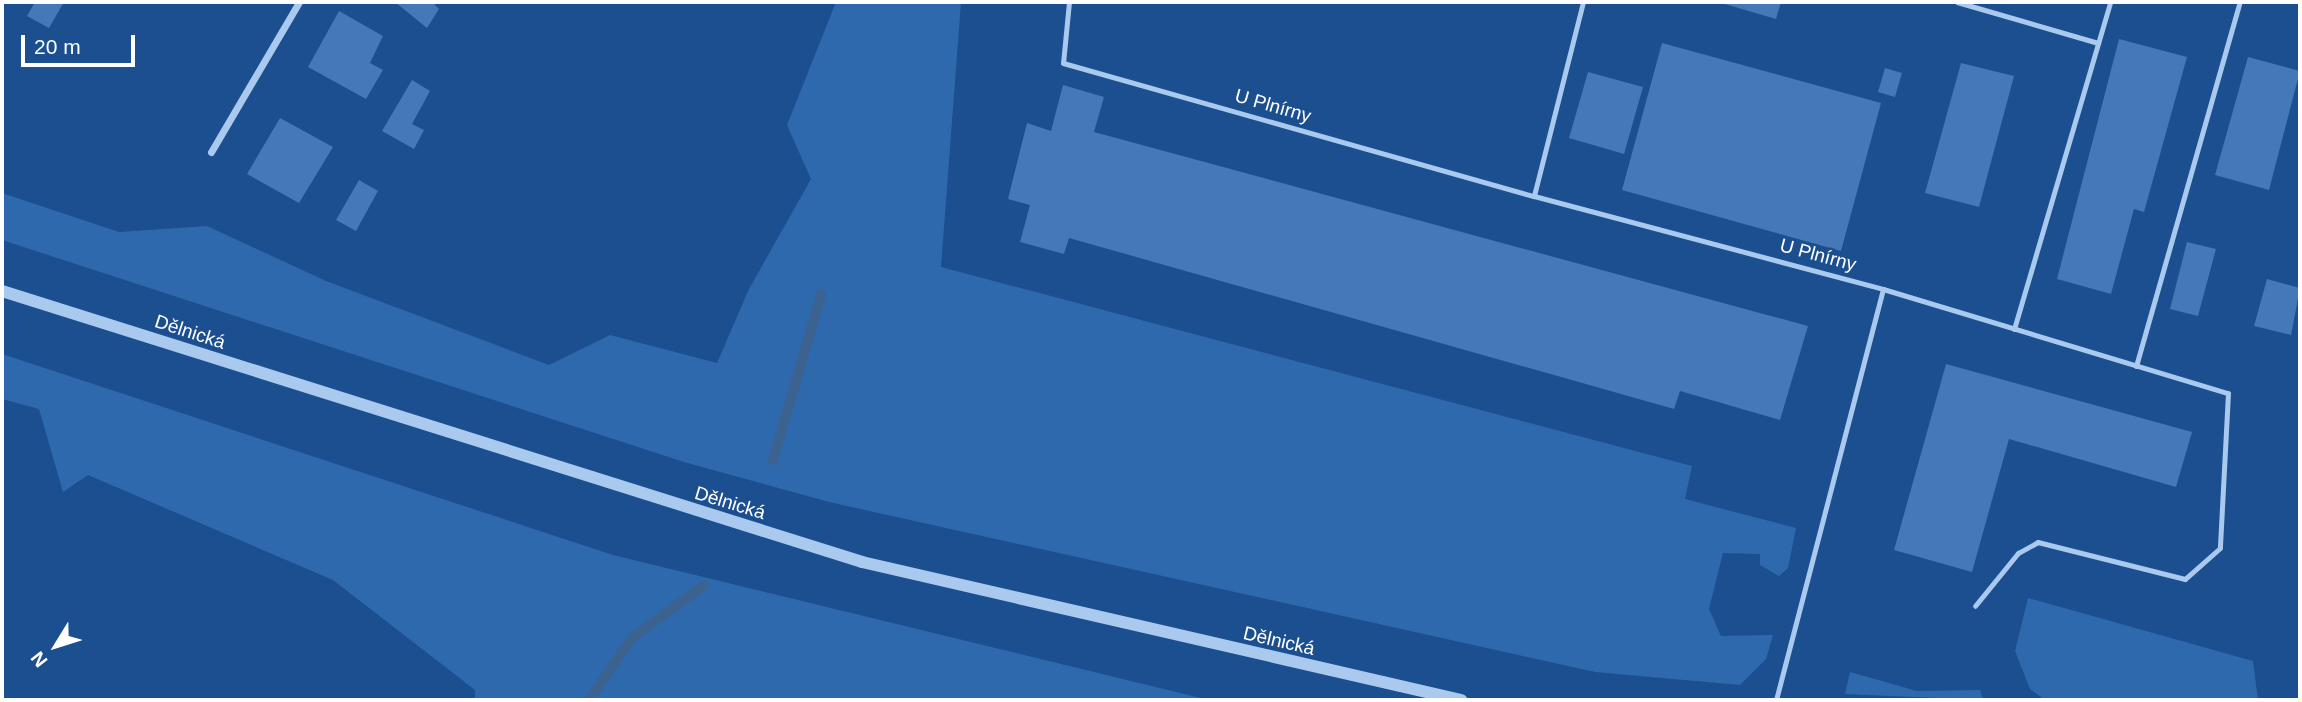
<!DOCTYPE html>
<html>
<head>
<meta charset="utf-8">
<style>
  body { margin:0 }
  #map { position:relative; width:2302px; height:702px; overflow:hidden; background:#1b4f8f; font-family:Arial,sans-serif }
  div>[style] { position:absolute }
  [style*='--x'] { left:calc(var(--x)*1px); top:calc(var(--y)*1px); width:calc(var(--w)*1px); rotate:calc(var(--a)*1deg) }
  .green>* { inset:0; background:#2e69ad }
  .stream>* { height:10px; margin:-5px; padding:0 5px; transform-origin:5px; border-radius:5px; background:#3c6290 }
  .building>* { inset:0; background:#4478b7 }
  .service>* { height:5px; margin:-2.5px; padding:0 2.5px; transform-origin:2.5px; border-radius:2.5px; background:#a9c9ee }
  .minor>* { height:7px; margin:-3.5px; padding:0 3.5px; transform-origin:3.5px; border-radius:3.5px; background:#a9c9ee }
  .tertiary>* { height:12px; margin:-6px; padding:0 6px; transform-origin:6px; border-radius:6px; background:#a9c9ee }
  span { translate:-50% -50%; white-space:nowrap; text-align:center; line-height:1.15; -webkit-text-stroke:5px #1b4f8f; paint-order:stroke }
  .street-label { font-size:19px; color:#fff }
  .frame { position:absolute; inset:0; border:4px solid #fff; pointer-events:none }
  .north { position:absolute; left:21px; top:611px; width:70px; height:70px; -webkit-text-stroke:5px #1b4f8f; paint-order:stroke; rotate:232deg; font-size:19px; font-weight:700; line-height:28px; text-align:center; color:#fff }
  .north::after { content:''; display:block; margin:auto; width:24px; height:32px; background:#fff; clip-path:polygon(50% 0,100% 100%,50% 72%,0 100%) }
  .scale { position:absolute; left:21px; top:35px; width:114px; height:32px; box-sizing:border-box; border:4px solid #fff; border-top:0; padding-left:9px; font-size:21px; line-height:24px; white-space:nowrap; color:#fff; -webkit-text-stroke:5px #1b4f8f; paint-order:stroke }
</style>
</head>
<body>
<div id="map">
  <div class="green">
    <div style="clip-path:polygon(836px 2px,961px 2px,941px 267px,1692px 466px,1685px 499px,1796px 528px,1788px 568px,1779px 576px,1760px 565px,1760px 554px,1723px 553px,1709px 609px,1721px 636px,1773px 635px,1766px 659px,1740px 685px,1595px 672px,829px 502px,684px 462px,2px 240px,2px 193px,119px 232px,207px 226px,326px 281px,549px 365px,610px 335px,717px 363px,749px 289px,811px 179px,787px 125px)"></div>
    <div style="clip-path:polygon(2px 354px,613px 555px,1209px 700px,475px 700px,475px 690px,333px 580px,88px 475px,63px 492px,39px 409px,2px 399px)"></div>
    <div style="clip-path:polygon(2028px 598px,2253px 661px,2258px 700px,2045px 700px,2030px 689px,2015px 651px)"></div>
    <div style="clip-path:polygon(1850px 672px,1917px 691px,1980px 690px,1983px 700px,1845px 694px)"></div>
  </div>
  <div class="stream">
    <div style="--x:773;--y:460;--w:172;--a:-73.8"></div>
    <div style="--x:589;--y:700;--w:75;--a:-55.3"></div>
    <div style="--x:632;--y:638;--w:89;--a:-36.4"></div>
  </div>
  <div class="building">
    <div style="clip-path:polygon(35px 2px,64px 2px,49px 28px,27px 16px)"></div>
    <div style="clip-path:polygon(395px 2px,432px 2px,439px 9px,427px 28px)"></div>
    <div style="clip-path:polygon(1718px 2px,1781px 2px,1776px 19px)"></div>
    <div style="clip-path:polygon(339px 11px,383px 36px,370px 63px,383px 70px,366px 99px,308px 67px)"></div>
    <div style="clip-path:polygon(2119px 39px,2187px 57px,2144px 212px,2134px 209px,2111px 294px,2057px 279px)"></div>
    <div style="clip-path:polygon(1662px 43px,1881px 103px,1841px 251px,1622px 190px)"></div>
    <div style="clip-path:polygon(2248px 57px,2300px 71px,2269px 190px,2215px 175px)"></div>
    <div style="clip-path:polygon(1961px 63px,2014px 76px,1979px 207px,1925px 193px)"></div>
    <div style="clip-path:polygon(1885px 68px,1902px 73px,1895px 97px,1878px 92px)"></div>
    <div style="clip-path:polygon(1588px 72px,1643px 87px,1624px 154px,1569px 138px)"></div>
    <div style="clip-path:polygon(412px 80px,430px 91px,412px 124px,424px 130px,414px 149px,382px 131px)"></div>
    <div style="clip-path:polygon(1063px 85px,1104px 97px,1094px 132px,1808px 326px,1780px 420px,1680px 391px,1674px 409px,1069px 238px,1064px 254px,1020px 242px,1030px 205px,1008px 199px,1027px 123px,1051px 131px)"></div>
    <div style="clip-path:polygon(280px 118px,333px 147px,299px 203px,247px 174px)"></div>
    <div style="clip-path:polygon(359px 180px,378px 191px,356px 231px,336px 220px)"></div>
    <div style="clip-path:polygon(2187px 242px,2216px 249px,2198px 316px,2170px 309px)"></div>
    <div style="clip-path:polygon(2267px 279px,2300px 288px,2291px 335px,2254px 326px)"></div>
    <div style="clip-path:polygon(1946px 364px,2192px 432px,2176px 487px,2009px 439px,1972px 572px,1894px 550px)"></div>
  </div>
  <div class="service">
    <div style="--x:1069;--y:2;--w:61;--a:95.6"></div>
    <div style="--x:1063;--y:63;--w:489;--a:15.8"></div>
    <div style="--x:1583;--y:2;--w:200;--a:104.2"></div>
    <div style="--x:1534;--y:196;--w:361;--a:14.9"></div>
    <div style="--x:1883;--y:289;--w:425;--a:104.6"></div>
    <div style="--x:1957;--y:2;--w:147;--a:16.2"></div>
    <div style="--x:1883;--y:289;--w:360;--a:16.8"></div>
    <div style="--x:2228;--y:393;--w:155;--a:93"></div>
    <div style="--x:2220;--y:548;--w:47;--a:138.5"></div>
    <div style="--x:2185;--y:579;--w:152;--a:-165.9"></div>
    <div style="--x:2038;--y:542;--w:23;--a:151"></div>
    <div style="--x:2018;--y:553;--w:68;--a:129.1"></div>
    <div style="--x:2014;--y:329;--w:341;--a:-73.6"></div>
    <div style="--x:2136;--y:366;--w:379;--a:-74.1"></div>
  </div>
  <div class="minor">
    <div style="--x:211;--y:152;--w:174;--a:-59.6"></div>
  </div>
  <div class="tertiary">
    <div style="--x:2;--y:291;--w:902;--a:17.49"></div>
    <div style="--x:862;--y:562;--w:615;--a:12.97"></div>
  </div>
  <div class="street-label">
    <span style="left:1273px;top:106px;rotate:16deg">U Plnírny</span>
    <span style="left:1818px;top:255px;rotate:15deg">U Plnírny</span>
    <span style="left:190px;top:332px;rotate:18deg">Dělnická</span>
    <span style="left:730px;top:503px;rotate:17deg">Dělnická</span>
    <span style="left:1279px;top:641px;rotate:13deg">Dělnická</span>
  </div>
  <div class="frame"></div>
  <div class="north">N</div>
  <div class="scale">20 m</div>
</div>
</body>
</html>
